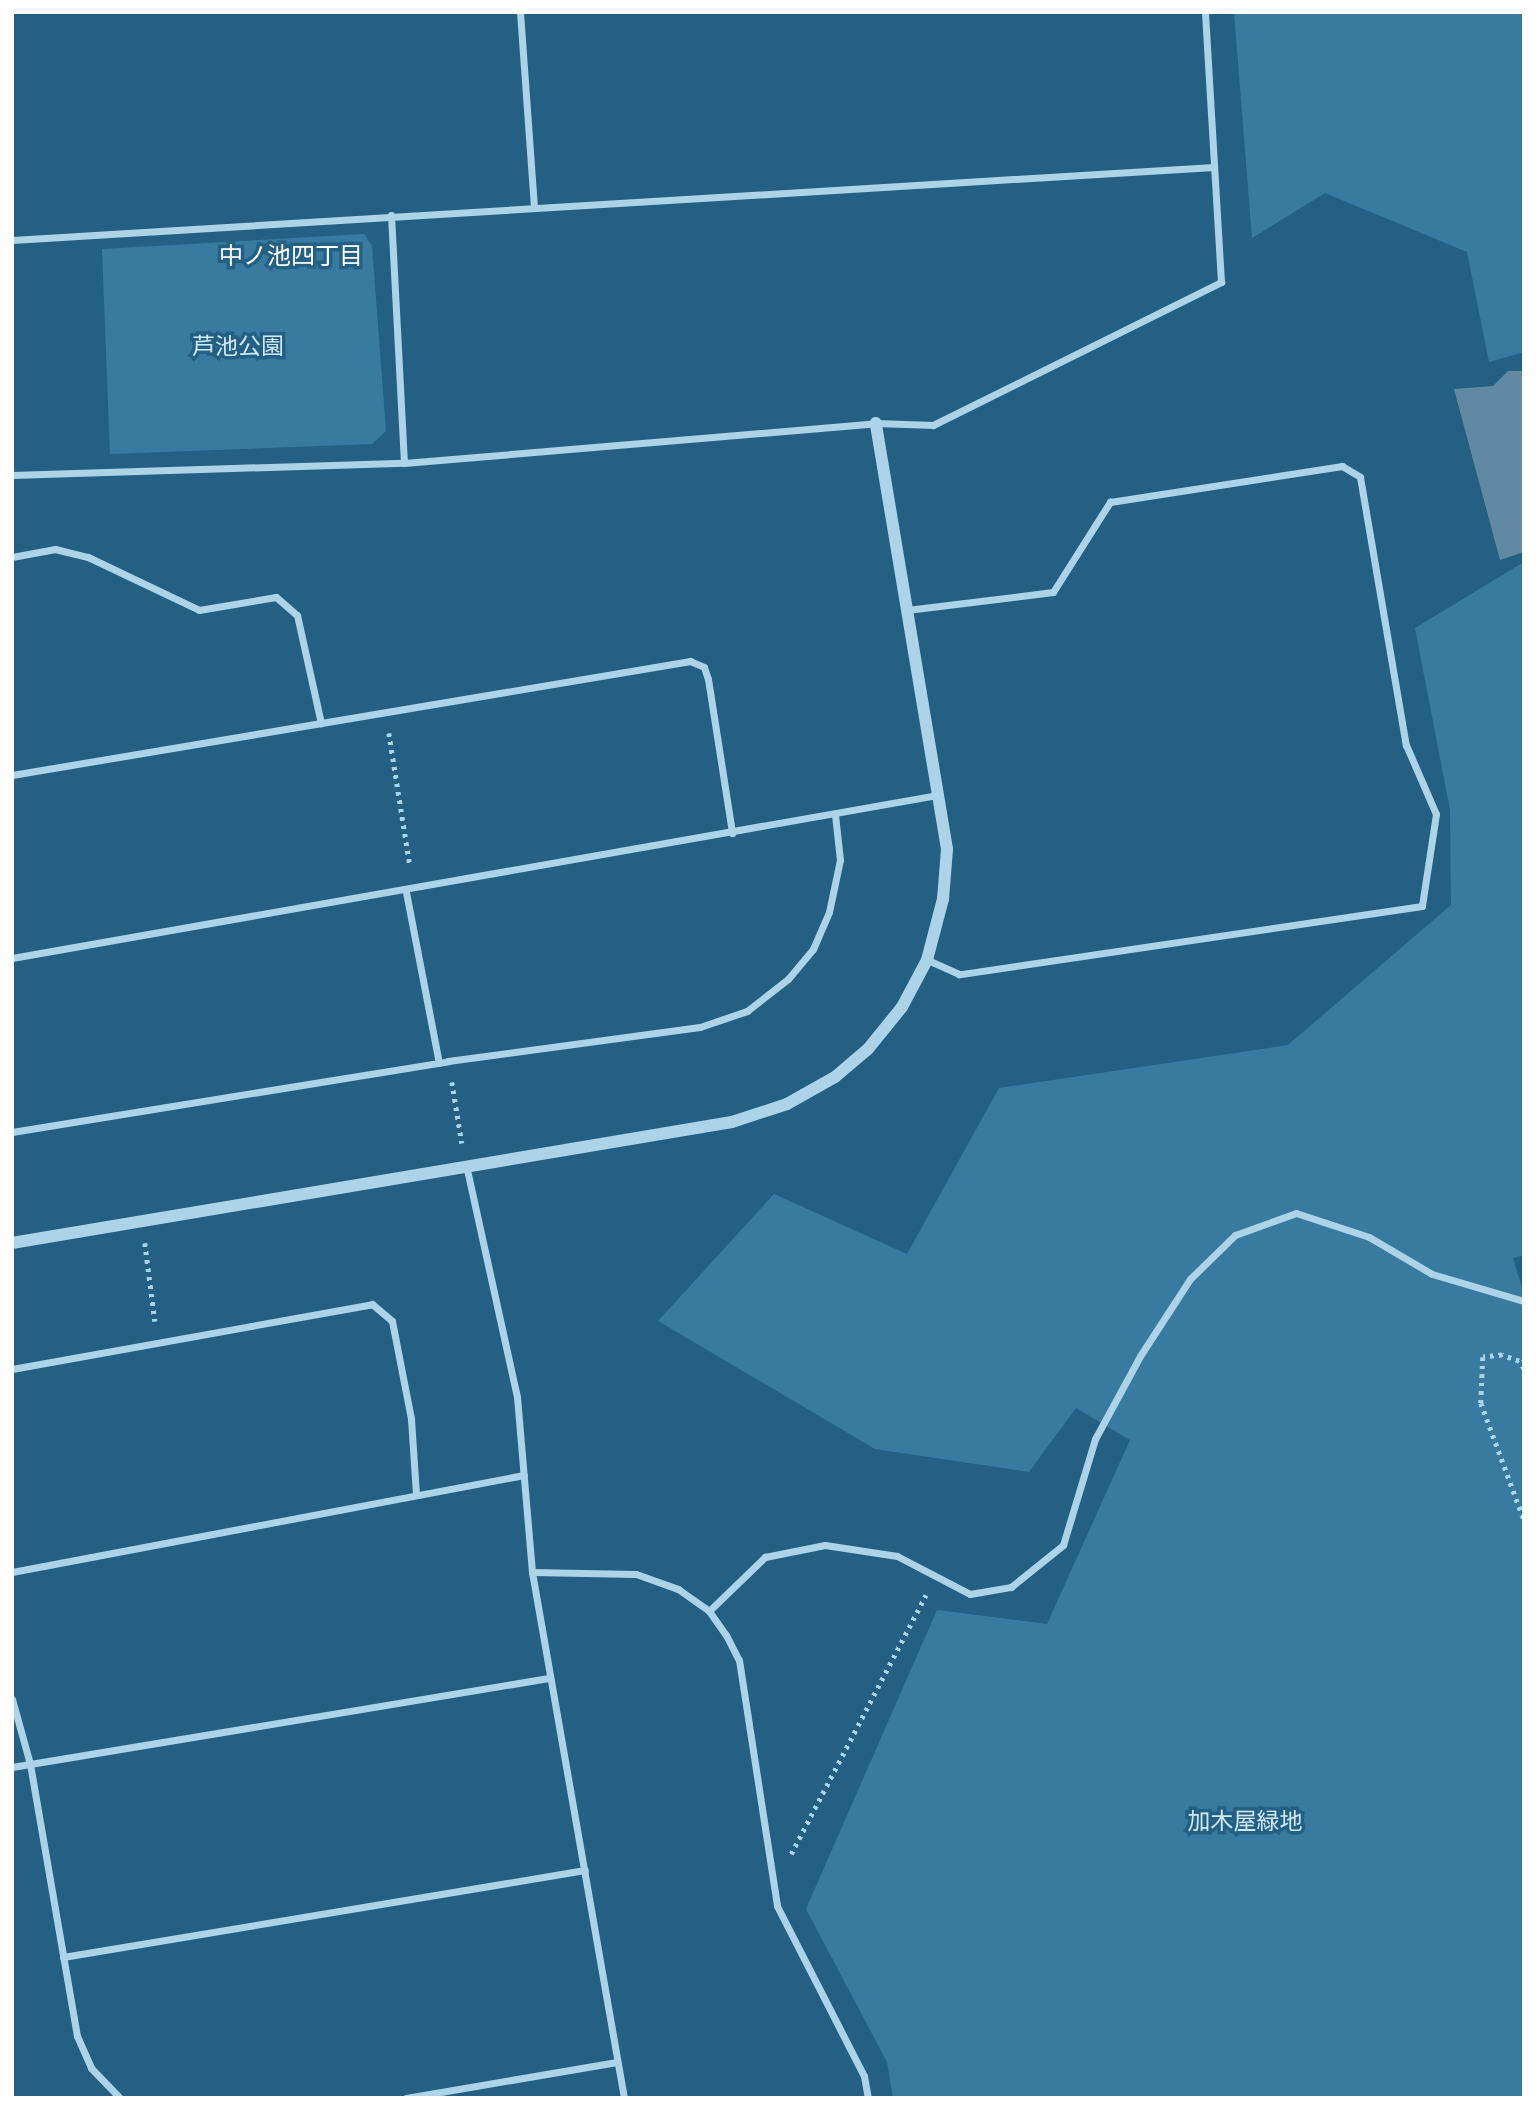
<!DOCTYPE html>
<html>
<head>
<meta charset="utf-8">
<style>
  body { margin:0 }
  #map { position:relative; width:1536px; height:2110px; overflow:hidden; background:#246084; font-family:"Exo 2","Noto Sans JP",sans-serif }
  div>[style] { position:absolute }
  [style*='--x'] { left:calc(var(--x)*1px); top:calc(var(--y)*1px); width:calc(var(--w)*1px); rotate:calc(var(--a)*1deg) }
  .green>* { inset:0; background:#397ba0 }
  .water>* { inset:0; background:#618aa2 }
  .path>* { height:4.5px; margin-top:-2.25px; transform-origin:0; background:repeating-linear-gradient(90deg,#add3e8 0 3.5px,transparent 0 8.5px) }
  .minor>* { height:7px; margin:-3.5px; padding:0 3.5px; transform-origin:3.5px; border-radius:3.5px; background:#add3e8 }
  .tertiary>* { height:12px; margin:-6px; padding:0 6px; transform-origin:6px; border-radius:6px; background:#add3e8 }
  span { translate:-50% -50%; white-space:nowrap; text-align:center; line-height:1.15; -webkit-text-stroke:7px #246084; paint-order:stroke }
  .park-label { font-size:23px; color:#d1e9f6 }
  .neighbourhood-label { font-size:24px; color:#fff }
  .frame { position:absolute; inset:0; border:14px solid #fff; pointer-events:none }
</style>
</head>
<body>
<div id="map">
  <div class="green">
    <div style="clip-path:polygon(1234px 12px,1524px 12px,1524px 352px,1489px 362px,1467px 252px,1325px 193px,1252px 238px)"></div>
    <div style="clip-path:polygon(364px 234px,372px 246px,386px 431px,372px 444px,110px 454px,102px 249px)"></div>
    <div style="clip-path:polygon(1524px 562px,1524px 1255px,1513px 1258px,1524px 1295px,1524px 2098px,893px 2098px,887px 2062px,806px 1909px,937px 1610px,1047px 1624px,1130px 1440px,1076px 1408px,1029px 1472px,875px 1449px,658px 1321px,774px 1194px,907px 1254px,999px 1088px,1288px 1045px,1451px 905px,1450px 810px,1415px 628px)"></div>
  </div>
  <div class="water">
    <div style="clip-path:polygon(1508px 371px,1524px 371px,1524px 552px,1500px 560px,1454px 389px,1493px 386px)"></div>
  </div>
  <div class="path">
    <div style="--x:389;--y:733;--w:135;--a:81"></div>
    <div style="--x:452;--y:1082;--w:62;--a:80.7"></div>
    <div style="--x:145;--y:1243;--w:79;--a:82.7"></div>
    <div style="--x:1524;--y:1369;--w:9;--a:-122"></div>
    <div style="--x:1519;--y:1361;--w:18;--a:-161"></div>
    <div style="--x:1502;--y:1355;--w:19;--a:174"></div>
    <div style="--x:1483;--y:1357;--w:46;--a:92.5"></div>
    <div style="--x:1481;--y:1403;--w:125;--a:69.8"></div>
    <div style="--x:791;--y:1854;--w:292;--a:-62.5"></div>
  </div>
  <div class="minor">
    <div style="--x:520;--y:12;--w:194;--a:85.9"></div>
    <div style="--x:391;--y:215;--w:248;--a:87"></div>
    <div style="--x:12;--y:240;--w:1204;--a:-3.48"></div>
    <div style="--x:12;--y:475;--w:392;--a:-1.8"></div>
    <div style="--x:404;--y:463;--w:474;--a:-4.8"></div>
    <div style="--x:876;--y:423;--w:57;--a:2"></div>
    <div style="--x:933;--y:425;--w:322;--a:-26.4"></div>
    <div style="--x:1221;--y:282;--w:270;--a:-93.4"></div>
    <div style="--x:12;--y:557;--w:44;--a:-10.5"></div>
    <div style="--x:55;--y:549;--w:34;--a:14"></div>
    <div style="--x:88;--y:557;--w:123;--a:25.5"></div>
    <div style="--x:199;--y:610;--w:78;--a:-9.6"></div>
    <div style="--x:276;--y:597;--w:28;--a:41"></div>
    <div style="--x:297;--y:615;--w:111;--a:77.5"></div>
    <div style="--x:907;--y:610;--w:147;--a:-7"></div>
    <div style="--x:1053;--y:592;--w:107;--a:-57.7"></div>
    <div style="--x:1110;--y:502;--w:235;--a:-8.8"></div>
    <div style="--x:1342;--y:466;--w:21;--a:31"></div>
    <div style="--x:1360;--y:477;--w:272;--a:80.3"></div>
    <div style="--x:1406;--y:745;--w:75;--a:66.5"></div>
    <div style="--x:1436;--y:814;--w:93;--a:98.7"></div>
    <div style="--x:1422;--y:906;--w:468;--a:171.6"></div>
    <div style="--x:959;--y:974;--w:35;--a:-156"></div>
    <div style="--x:12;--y:775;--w:688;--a:-9.54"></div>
    <div style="--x:690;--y:661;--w:15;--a:23"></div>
    <div style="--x:704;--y:667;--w:13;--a:72"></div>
    <div style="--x:708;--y:679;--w:156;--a:81.1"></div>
    <div style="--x:406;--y:892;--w:174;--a:79.1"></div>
    <div style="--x:12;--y:958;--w:939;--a:-9.99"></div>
    <div style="--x:12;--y:1132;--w:442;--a:-9.2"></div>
    <div style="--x:448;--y:1061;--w:254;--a:-7.7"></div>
    <div style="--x:700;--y:1027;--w:50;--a:-18.8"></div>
    <div style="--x:747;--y:1011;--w:52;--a:-38"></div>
    <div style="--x:788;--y:979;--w:39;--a:-50"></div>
    <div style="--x:813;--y:949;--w:40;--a:-66.6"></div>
    <div style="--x:829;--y:912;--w:53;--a:-78.1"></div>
    <div style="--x:840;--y:860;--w:45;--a:-96.3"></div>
    <div style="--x:466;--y:1165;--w:238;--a:77.6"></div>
    <div style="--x:517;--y:1397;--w:176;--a:85.1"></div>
    <div style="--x:532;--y:1572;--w:534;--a:80.08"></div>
    <div style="--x:12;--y:1369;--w:366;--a:-10.2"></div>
    <div style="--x:372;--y:1304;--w:26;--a:40"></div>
    <div style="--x:392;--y:1321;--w:100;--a:79"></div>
    <div style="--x:411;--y:1419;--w:75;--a:86.2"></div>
    <div style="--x:12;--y:1572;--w:521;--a:-10.73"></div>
    <div style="--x:532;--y:1572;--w:104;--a:1.1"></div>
    <div style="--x:636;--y:1574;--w:45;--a:19.7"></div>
    <div style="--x:678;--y:1589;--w:38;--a:35"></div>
    <div style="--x:709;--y:1611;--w:29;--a:55"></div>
    <div style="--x:726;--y:1635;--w:28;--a:63"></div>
    <div style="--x:739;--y:1660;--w:249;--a:81.2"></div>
    <div style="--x:777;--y:1906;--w:191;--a:62.9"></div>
    <div style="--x:864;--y:2076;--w:22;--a:80"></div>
    <div style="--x:709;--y:1611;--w:78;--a:-44"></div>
    <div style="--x:765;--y:1557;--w:61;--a:-11.3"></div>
    <div style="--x:825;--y:1545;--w:73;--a:8.7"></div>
    <div style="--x:897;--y:1556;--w:82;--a:27.5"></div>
    <div style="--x:970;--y:1594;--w:42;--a:-9.7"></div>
    <div style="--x:1011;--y:1587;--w:67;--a:-38.9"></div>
    <div style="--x:1063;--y:1545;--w:111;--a:-73.2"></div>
    <div style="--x:1095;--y:1439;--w:94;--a:-61.5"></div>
    <div style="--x:1140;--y:1356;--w:92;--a:-57"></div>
    <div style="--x:1190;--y:1279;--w:63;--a:-44.4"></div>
    <div style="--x:1235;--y:1235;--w:65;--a:-19.8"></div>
    <div style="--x:1296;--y:1213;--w:77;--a:18.2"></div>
    <div style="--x:1369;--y:1237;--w:73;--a:30.4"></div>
    <div style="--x:1432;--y:1274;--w:96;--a:16.4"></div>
    <div style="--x:12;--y:1699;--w:67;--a:74.5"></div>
    <div style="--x:30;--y:1764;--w:276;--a:80.2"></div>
    <div style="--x:77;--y:2036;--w:35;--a:66"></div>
    <div style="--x:91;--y:2068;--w:42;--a:46"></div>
    <div style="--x:12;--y:1767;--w:544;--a:-9.41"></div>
    <div style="--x:63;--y:1957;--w:529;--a:-9.46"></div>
    <div style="--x:406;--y:2098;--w:214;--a:-9.7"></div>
  </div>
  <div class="tertiary">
    <div style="--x:12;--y:1243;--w:730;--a:-9.54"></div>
    <div style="--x:732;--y:1122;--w:58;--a:-18.1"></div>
    <div style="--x:787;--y:1104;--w:55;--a:-29.4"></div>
    <div style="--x:835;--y:1077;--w:43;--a:-40.3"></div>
    <div style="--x:868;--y:1049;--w:54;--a:-51"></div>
    <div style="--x:902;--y:1007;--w:53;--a:-62"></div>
    <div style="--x:927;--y:960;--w:63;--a:-75.3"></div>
    <div style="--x:943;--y:899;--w:50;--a:-85.4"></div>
    <div style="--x:947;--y:849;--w:432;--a:-99.5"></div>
  </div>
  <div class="park-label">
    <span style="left:238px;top:345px">芦池公園</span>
    <span style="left:1245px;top:1820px">加木屋緑地</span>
  </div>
  <div class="neighbourhood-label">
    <span style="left:291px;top:255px">中ノ池四丁目</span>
  </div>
  <div class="frame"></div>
</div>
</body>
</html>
